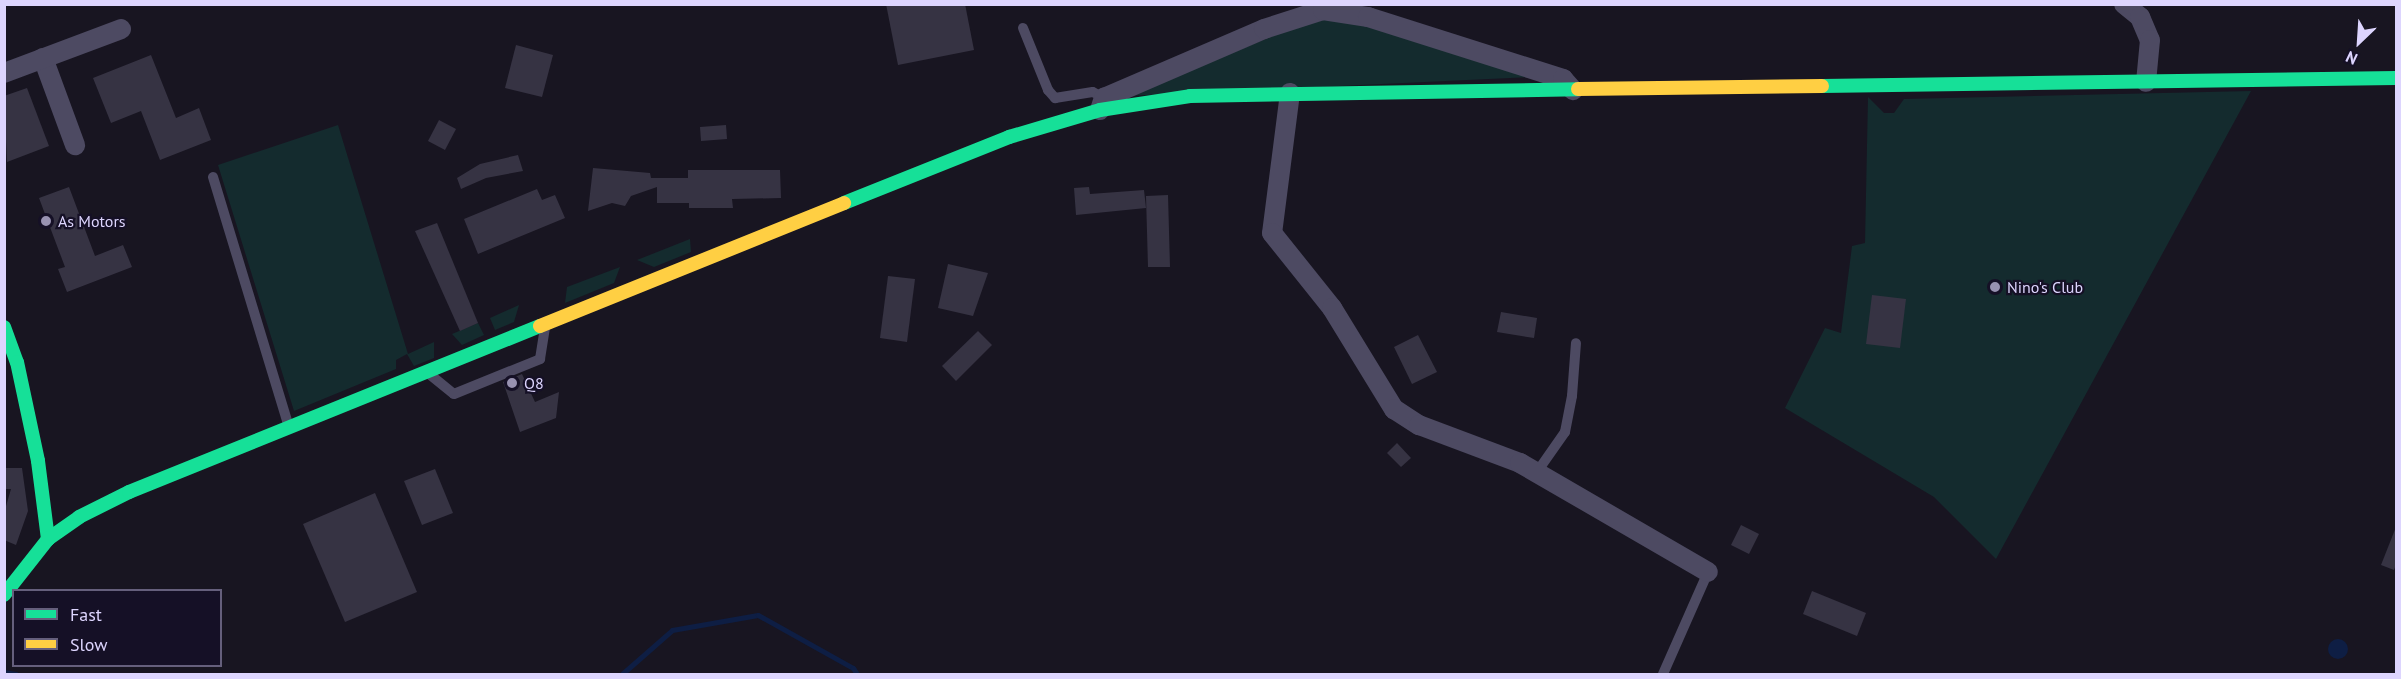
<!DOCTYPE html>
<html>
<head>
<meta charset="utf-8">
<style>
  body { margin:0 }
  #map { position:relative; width:2401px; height:679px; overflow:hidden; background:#181521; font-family:"PT Sans",sans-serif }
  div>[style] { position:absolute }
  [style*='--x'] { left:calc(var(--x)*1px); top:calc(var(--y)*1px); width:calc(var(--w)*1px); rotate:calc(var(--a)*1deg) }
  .green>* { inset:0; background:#142b2e }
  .water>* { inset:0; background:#0e1e44 }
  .round { border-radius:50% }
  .stream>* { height:5px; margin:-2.5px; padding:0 2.5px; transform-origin:2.5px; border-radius:2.5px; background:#0e1e44 }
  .building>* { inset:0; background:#363343 }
  .lane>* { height:10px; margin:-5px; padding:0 5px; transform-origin:5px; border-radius:5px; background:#4d4a62 }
  .street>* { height:20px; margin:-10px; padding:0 10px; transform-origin:10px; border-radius:10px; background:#4d4a62 }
  .fast>* { height:14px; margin:-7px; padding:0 7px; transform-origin:7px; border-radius:7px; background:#16e098 }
  .slow>* { height:14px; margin:-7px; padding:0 7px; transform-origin:7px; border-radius:7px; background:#ffcf43 }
  .dots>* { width:16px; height:16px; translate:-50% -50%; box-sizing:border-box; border:3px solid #151026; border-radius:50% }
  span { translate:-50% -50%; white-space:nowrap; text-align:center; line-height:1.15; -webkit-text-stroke:4.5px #151026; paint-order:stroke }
  .poi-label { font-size:16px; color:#ddd5fe }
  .left { translate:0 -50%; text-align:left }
  .frame { position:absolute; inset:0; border:6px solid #ddd5fe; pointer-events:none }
  .legend { position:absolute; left:12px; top:589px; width:210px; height:78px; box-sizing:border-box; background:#151026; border:2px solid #655f7c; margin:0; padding:8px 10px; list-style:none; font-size:18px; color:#ddd5fe }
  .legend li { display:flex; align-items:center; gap:12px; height:30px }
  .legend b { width:30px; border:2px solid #655f7c }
  .north { position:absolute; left:2329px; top:12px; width:60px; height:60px; -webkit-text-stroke:4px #151026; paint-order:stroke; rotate:205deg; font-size:16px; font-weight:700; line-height:24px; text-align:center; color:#ddd5fe }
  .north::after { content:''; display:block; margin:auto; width:21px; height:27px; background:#ddd5fe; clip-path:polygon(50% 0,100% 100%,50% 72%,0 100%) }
</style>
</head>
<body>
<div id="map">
  <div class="green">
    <div style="clip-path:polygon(1325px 19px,1369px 24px,1534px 77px,1125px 96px,1308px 22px)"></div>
    <div style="clip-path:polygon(2251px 91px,1996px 559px,1934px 497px,1785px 408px,1825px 328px,1841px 333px,1852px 246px,1865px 243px,1868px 97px,1884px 113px,1894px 113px,1904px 99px)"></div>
    <div style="clip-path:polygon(338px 125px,408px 354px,434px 342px,434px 358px,414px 366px,407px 354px,396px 360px,396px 369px,294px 411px,218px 165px)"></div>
    <div style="clip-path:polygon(690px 239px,691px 252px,654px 267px,637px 260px)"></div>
    <div style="clip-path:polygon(620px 267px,614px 283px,565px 303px,567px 287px)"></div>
    <div style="clip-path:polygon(519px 305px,514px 322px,495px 330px,490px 318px)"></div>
    <div style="clip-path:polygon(478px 323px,484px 335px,462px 345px,452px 334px)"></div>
  </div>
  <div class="water">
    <div class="round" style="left:2328px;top:639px;width:20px;height:20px"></div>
  </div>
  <div class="stream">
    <div style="--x:4;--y:672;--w:12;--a:9"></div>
    <div style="--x:622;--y:674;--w:67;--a:-41.3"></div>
    <div style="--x:672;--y:630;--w:87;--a:-9.9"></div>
    <div style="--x:758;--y:615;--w:109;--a:29.2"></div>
    <div style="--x:853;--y:668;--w:7;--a:56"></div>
  </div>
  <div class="building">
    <div style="clip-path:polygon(886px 4px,965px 4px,974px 50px,898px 65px)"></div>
    <div style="clip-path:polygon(516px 45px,553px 55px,542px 97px,505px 88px)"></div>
    <div style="clip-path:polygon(151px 55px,176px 118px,199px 108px,211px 140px,160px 160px,141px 111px,111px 123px,93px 78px)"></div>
    <div style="clip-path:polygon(27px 88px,49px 146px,7px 162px,4px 96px)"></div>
    <div style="clip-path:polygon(439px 120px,456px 129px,445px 150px,428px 141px)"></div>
    <div style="clip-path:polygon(726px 125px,727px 139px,701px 141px,700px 127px)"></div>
    <div style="clip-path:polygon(518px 155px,523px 171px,486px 178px,461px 189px,457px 178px,480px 164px)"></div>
    <div style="clip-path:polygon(593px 168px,650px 173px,651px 178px,688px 178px,688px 170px,780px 170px,781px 198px,732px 199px,733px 208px,689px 208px,689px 203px,657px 203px,657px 187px,631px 196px,625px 206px,612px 203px,588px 211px)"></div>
    <div style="clip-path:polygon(69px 187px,95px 256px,123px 245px,132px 267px,67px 292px,58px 269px,65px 267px,39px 198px)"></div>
    <div style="clip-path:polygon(1089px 187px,1090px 194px,1144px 190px,1146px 208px,1076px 215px,1074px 188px)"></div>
    <div style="clip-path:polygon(537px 189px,542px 200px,555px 195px,565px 218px,478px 254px,464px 219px)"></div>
    <div style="clip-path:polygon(1168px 195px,1170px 267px,1148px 267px,1146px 196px)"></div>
    <div style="clip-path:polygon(437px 223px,478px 323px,460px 331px,415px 231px)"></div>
    <div style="clip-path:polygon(948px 264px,988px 273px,973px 316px,938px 308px)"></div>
    <div style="clip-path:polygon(888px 276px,915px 279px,907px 342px,880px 338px)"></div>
    <div style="clip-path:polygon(1872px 295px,1906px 299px,1900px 348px,1866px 344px)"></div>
    <div style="clip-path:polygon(1501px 312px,1537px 318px,1534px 338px,1497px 332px)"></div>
    <div style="clip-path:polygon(978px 331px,992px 345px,956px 381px,942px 366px)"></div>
    <div style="clip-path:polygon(1418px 335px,1437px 372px,1412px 384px,1394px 347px)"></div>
    <div style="clip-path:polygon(522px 374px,535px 402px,559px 392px,556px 418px,520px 432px,503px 382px)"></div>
    <div style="clip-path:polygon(1397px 443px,1411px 458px,1401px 467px,1387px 453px)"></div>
    <div style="clip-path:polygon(4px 468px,22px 468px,28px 511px,16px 545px,4px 540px,4px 513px,11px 489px,4px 489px)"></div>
    <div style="clip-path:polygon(435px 469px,453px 513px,422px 525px,404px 481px)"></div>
    <div style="clip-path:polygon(375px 493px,417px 592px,345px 622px,303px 524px)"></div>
    <div style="clip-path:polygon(1741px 525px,1759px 534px,1749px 554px,1731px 545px)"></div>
    <div style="clip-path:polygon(2396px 527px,2397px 562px,2394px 570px,2381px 565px)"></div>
    <div style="clip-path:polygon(1812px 591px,1866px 613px,1857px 636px,1803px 614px)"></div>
  </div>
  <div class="lane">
    <div style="--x:1023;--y:28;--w:67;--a:68"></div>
    <div style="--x:1048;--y:90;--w:11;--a:49"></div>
    <div style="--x:1055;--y:98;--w:38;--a:-9"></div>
    <div style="--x:1093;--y:92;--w:13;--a:29"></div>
    <div style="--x:213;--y:177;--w:261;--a:73.1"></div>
    <div style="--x:428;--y:373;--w:33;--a:39"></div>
    <div style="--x:454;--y:394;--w:93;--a:-22.1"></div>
    <div style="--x:540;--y:359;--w:32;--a:-81"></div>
    <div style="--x:1537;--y:472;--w:49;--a:-55"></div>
    <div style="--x:1565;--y:432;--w:37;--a:-79"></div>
    <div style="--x:1572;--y:396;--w:53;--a:-85.7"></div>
    <div style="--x:1663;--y:674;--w:111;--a:-66.2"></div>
  </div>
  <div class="street">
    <div style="--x:2124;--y:4;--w:21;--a:39"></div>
    <div style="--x:2140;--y:17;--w:25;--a:67"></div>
    <div style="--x:2150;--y:40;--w:42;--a:95.4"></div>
    <div style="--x:43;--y:58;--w:93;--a:69.8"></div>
    <div style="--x:4;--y:73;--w:125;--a:-20.6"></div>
    <div style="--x:1290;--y:93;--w:141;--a:97.3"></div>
    <div style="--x:1272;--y:233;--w:96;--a:51.3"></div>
    <div style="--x:1332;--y:308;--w:119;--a:58.5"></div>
    <div style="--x:1394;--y:409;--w:30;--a:33"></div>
    <div style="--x:1419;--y:425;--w:108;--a:20.6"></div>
    <div style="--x:1520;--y:463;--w:217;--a:30.1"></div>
    <div style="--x:1100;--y:110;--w:13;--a:-72"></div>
    <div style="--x:1104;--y:98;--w:174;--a:-23.3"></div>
    <div style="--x:1264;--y:29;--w:62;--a:-17.9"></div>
    <div style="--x:1323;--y:10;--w:46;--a:8.8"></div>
    <div style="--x:1368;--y:17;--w:205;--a:17.6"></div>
    <div style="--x:1563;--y:79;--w:15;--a:48"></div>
  </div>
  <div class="fast">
    <div style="--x:1822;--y:86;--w:574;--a:-0.8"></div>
    <div style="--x:844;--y:203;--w:178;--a:-21.8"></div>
    <div style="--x:1009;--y:137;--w:95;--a:-16.5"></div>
    <div style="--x:1100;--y:110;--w:91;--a:-8.8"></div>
    <div style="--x:1190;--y:96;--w:388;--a:-1"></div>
    <div style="--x:4;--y:327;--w:37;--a:70"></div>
    <div style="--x:17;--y:362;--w:101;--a:78"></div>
    <div style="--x:38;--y:461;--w:79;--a:82.7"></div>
    <div style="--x:4;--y:595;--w:71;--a:-51.8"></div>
    <div style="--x:48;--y:539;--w:38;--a:-35"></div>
    <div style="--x:79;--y:517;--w:56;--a:-26.6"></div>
    <div style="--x:129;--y:492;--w:443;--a:-22"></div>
  </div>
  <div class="slow">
    <div style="--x:1578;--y:89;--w:244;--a:-0.7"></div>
    <div style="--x:540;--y:326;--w:328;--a:-22"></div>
  </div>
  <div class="dots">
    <div style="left:46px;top:221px;background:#9892b1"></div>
    <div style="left:1995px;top:287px;background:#9892b1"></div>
    <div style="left:512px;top:383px;background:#9892b1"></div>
  </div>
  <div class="poi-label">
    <span class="left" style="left:58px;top:221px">As Motors</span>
    <span class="left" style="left:2007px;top:287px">Nino's Club</span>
    <span class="left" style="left:524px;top:383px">Q8</span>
  </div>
  <div class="frame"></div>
  <ul class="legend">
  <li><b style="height:8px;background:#16e098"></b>Fast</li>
  <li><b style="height:8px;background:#ffcf43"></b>Slow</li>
  </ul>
  <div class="north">N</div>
</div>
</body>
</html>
